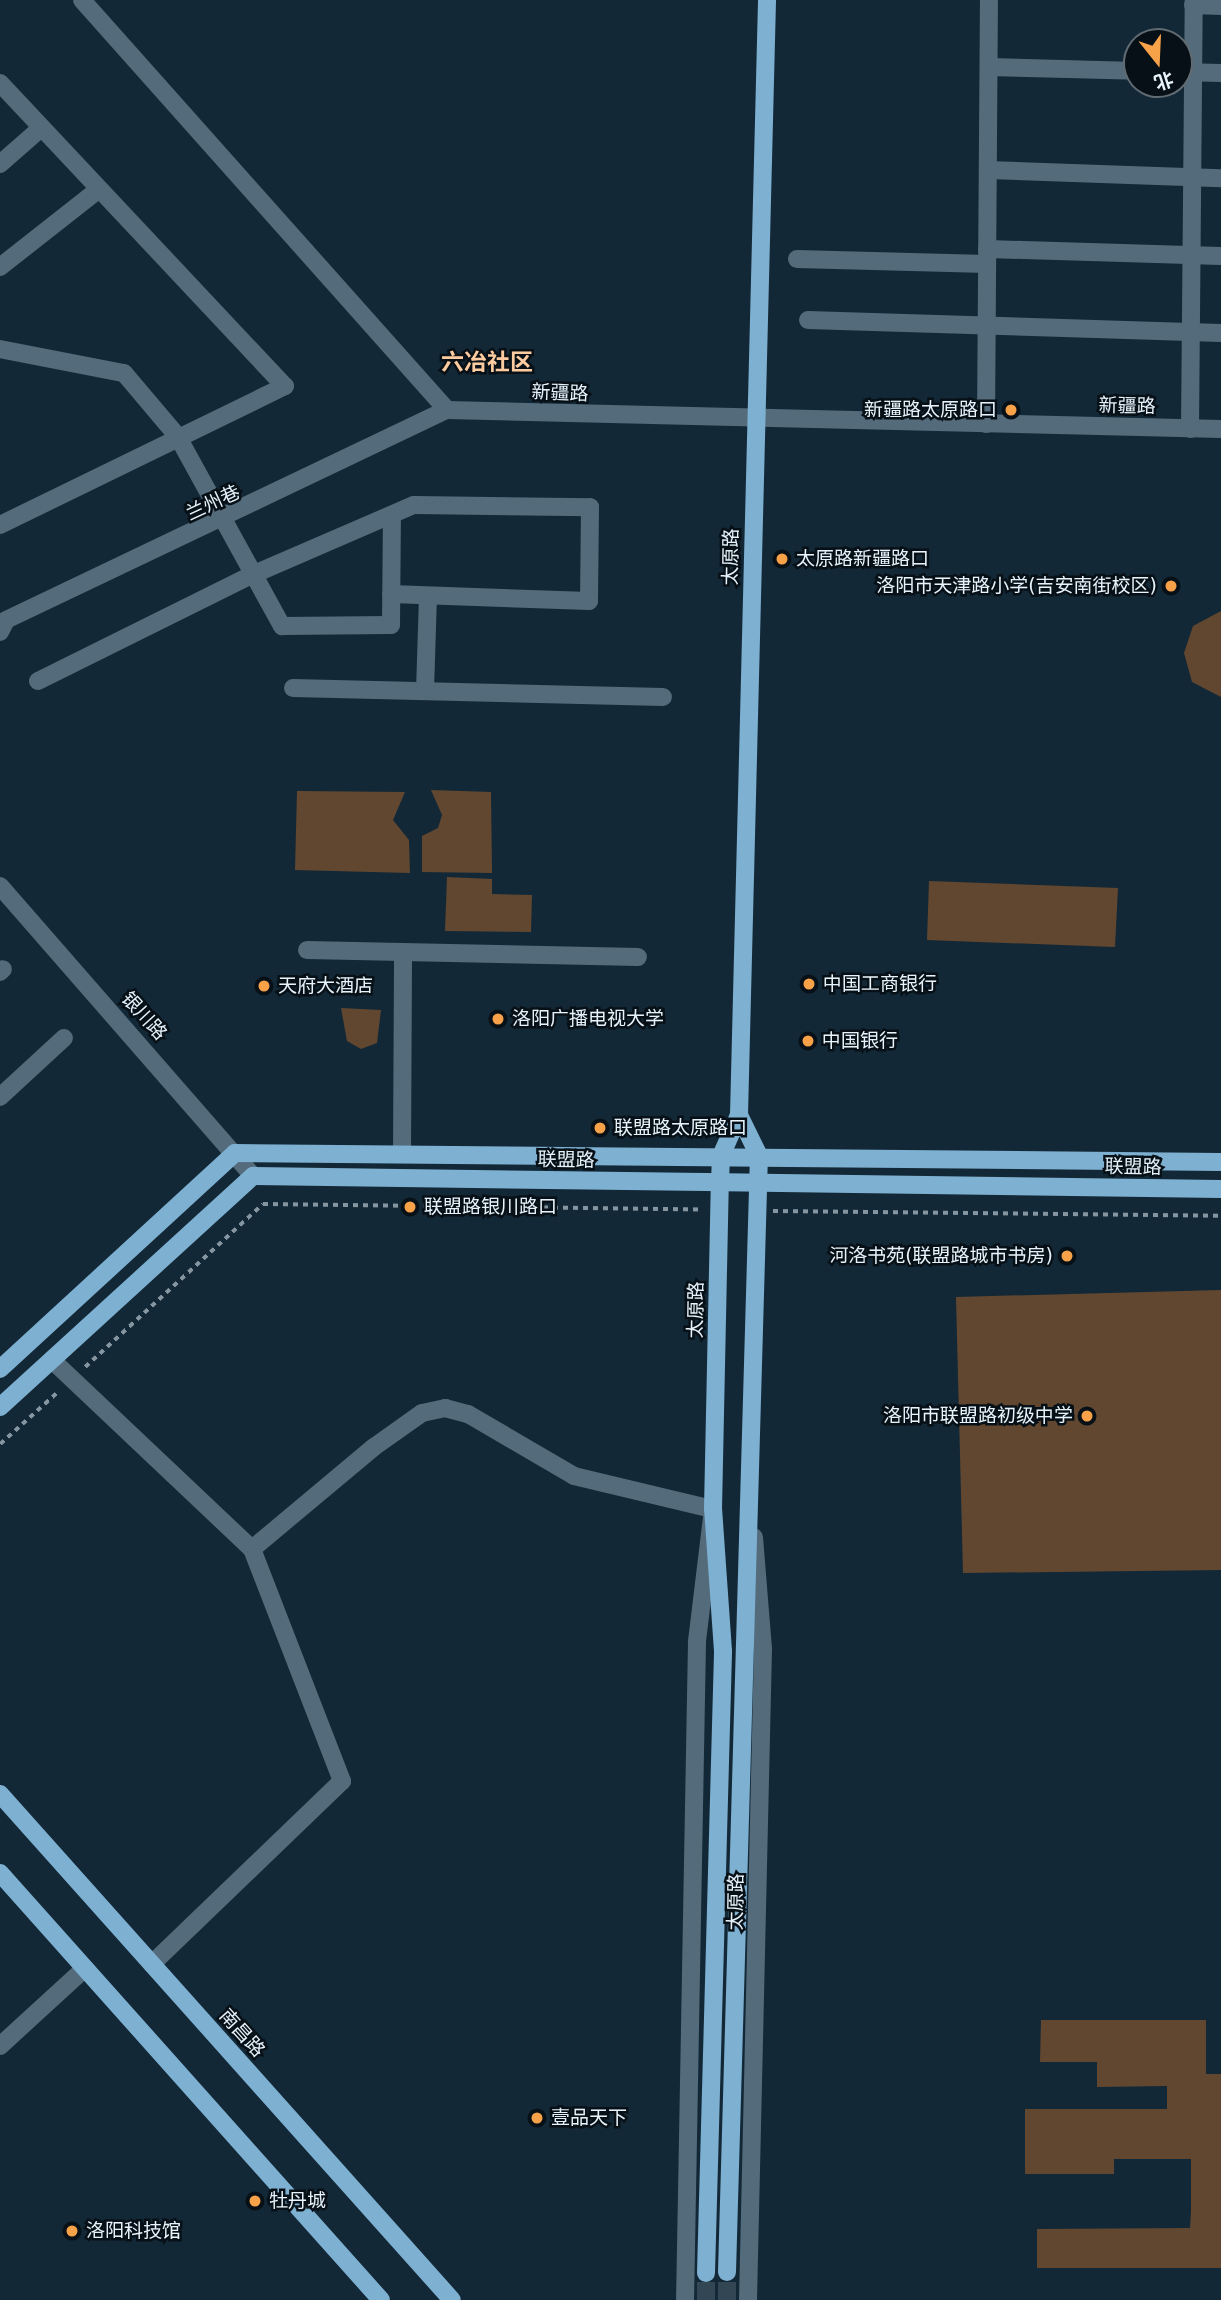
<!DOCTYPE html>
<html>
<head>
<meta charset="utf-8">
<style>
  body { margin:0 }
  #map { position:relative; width:1221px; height:2300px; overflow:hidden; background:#132836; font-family:"DejaVu Sans","Noto Sans SC",sans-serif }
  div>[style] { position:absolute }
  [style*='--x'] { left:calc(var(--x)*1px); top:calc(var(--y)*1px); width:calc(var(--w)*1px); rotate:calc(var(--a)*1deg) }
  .green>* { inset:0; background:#614730 }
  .major-tunnel>* { height:18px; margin-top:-9px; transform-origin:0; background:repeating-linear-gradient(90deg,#334654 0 18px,transparent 0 27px) }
  .path>* { height:3.5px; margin-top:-1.75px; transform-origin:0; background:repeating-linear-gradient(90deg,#8596a1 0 5px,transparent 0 10px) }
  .minor>* { height:18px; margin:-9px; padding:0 9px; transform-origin:9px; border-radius:9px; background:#536b7b }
  .major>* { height:18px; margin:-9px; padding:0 9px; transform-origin:9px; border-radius:9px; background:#7eb0d1 }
  .dots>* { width:19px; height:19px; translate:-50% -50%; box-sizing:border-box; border:4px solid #071016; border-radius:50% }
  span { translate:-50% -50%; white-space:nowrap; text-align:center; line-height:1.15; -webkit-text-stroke:5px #071016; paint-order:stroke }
  .street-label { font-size:19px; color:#e6f3fc }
  .poi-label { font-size:19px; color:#e6f3fc }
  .right { translate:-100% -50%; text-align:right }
  .left { translate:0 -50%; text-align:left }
  .quarter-label { font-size:23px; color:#fccb9f; font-weight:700 }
  .north { position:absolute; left:1123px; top:28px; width:70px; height:70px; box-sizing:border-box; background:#071016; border:2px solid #606b72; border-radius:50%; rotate:162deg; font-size:19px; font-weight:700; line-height:28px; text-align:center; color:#e6f3fc }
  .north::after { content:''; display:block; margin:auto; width:24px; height:32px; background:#f7a149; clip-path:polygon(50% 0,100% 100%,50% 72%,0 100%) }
</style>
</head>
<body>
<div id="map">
  <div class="green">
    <div style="clip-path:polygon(1221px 611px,1221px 697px,1192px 682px,1184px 653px,1193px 626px)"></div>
    <div style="clip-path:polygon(431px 790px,491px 792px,492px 873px,422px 872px,422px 836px,438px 828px,442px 815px)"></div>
    <div style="clip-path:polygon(297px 791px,405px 792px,393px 820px,409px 840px,410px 873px,295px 870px)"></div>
    <div style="clip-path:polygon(447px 877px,492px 879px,492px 894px,532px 895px,531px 932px,445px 931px)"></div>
    <div style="clip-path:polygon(929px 881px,1118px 888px,1115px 947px,927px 940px)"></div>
    <div style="clip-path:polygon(341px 1008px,381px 1010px,377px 1043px,361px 1049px,347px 1041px)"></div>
    <div style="clip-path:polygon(1221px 1290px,1221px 1570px,963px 1573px,956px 1297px)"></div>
    <div style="clip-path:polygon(1041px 2020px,1206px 2020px,1206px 2074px,1221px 2074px,1221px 2268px,1037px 2268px,1037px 2229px,1190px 2228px,1191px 2211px,1191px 2159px,1114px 2159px,1114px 2174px,1025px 2174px,1025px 2109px,1167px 2109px,1167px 2086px,1097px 2087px,1097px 2062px,1040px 2062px)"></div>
  </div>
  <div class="major-tunnel">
    <div style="--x:706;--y:2300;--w:27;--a:-90"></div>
    <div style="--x:727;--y:2300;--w:28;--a:-90"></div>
  </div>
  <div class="path">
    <div style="--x:773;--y:1211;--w:448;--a:0.6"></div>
    <div style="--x:85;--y:1367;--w:241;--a:-42.5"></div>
    <div style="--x:263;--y:1204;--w:440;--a:0.7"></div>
    <div style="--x:0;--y:1444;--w:78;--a:-41.9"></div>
  </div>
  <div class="minor">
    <div style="--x:82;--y:0;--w:549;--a:48.32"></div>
    <div style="--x:447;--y:410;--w:774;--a:1.41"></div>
    <div style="--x:1193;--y:5;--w:28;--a:2"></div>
    <div style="--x:989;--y:67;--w:148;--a:1.5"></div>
    <div style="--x:1179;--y:72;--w:42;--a:1.4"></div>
    <div style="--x:0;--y:83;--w:416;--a:46.8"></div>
    <div style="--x:285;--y:386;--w:317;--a:154"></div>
    <div style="--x:0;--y:164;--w:55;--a:-41.3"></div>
    <div style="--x:988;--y:170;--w:233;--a:2"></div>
    <div style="--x:987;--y:249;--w:234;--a:1.7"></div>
    <div style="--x:797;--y:259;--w:190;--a:1.5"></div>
    <div style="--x:0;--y:267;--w:126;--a:-38.2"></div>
    <div style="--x:808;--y:320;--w:413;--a:1.8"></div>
    <div style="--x:0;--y:349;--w:126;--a:11"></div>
    <div style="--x:124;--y:373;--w:84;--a:49.8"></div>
    <div style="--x:178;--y:437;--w:216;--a:61.2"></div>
    <div style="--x:282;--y:626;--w:109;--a:-0.5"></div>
    <div style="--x:391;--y:625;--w:110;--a:-89.5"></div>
    <div style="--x:986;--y:424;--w:424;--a:-89.6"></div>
    <div style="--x:1190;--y:429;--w:429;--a:-89.5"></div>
    <div style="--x:0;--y:632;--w:13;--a:-63"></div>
    <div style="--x:6;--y:620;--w:488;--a:-25.5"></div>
    <div style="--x:38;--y:681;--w:239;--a:-26.4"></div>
    <div style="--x:252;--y:575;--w:176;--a:-23.4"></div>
    <div style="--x:414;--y:505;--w:176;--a:0.7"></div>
    <div style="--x:590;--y:507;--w:94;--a:90.6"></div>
    <div style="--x:589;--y:601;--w:198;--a:-178"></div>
    <div style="--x:293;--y:688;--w:370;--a:1.4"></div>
    <div style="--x:425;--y:691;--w:95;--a:-88.2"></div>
    <div style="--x:0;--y:886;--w:385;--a:48.9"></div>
    <div style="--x:307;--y:950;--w:331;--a:1.2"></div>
    <div style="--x:0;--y:972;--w:4;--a:-45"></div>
    <div style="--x:0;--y:1097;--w:87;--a:-42.7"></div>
    <div style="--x:402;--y:1153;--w:201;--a:-89.7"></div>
    <div style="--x:52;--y:1360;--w:275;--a:43.4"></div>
    <div style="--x:252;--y:1549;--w:249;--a:68.8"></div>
    <div style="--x:342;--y:1781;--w:264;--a:136.1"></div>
    <div style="--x:252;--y:1549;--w:159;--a:-39.9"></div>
    <div style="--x:374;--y:1447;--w:59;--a:-35.3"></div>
    <div style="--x:422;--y:1413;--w:24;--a:-12"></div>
    <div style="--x:445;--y:1408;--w:24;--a:15"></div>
    <div style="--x:468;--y:1414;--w:123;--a:30.3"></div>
    <div style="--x:574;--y:1476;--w:143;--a:13.4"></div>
    <div style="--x:713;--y:1509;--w:134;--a:96.9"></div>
    <div style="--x:697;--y:1642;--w:658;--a:91.04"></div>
    <div style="--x:0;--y:2046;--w:115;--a:-42.5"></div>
    <div style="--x:748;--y:2300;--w:651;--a:-88.68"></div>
    <div style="--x:763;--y:1649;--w:112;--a:-94.6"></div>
  </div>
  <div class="major">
    <div style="--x:0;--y:1369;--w:319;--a:-42.6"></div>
    <div style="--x:235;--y:1153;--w:986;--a:0.52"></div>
    <div style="--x:0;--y:1407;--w:343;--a:-42.4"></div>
    <div style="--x:253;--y:1176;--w:968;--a:0.77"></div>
    <div style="--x:0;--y:1794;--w:678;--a:48.23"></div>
    <div style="--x:0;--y:1873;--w:572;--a:48.26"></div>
    <div style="--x:727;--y:2272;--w:1116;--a:-88.36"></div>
    <div style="--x:759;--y:1156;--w:46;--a:-116"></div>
    <div style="--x:706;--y:2273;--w:622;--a:-88.43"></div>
    <div style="--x:723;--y:1651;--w:142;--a:-94"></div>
    <div style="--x:713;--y:1509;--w:326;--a:-88.8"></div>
    <div style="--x:720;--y:1183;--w:27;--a:-88"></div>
    <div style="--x:721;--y:1156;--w:45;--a:-66.3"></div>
    <div style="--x:739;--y:1115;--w:1115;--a:-88.56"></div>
  </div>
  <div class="dots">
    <div style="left:1011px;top:410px;background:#f7a149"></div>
    <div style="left:782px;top:559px;background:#f7a149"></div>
    <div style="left:1171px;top:586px;background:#f7a149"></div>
    <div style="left:809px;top:984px;background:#f7a149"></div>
    <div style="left:264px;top:986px;background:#f7a149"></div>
    <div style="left:498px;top:1019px;background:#f7a149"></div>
    <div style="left:808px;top:1041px;background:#f7a149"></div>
    <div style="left:600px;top:1128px;background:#f7a149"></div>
    <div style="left:410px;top:1207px;background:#f7a149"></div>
    <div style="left:1067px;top:1256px;background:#f7a149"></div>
    <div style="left:1087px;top:1416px;background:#f7a149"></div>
    <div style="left:537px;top:2118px;background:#f7a149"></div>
    <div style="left:255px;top:2201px;background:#f7a149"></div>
    <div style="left:72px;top:2231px;background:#f7a149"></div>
  </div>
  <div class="street-label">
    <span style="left:560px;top:393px;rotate:2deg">新疆路</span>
    <span style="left:1127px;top:406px;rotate:1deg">新疆路</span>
    <span style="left:213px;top:503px;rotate:-25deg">兰州巷</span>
    <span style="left:731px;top:557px;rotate:-89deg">太原路</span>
    <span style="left:144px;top:1016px;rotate:48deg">银川路</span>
    <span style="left:566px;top:1160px;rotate:1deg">联盟路</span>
    <span style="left:1133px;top:1167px;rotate:1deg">联盟路</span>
    <span style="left:696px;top:1310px;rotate:-89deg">太原路</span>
    <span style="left:736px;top:1902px;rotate:-89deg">太原路</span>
    <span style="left:242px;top:2033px;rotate:48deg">南昌路</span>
  </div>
  <div class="poi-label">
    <span class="right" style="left:997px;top:410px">新疆路太原路口</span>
    <span class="left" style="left:796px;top:559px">太原路新疆路口</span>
    <span class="right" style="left:1157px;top:586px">洛阳市天津路小学(吉安南街校区)</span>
    <span class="left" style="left:823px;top:984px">中国工商银行</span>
    <span class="left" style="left:278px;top:986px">天府大酒店</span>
    <span class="left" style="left:512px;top:1019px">洛阳广播电视大学</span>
    <span class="left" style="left:822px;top:1041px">中国银行</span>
    <span class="left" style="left:614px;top:1128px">联盟路太原路口</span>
    <span class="left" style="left:424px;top:1207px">联盟路银川路口</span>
    <span class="right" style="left:1053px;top:1256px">河洛书苑(联盟路城市书房)</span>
    <span class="right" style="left:1073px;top:1416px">洛阳市联盟路初级中学</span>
    <span class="left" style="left:551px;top:2118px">壹品天下</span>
    <span class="left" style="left:269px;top:2201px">牡丹城</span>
    <span class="left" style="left:86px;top:2231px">洛阳科技馆</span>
  </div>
  <div class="quarter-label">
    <span style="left:487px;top:362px">六冶社区</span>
  </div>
  <div class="north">北</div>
</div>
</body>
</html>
